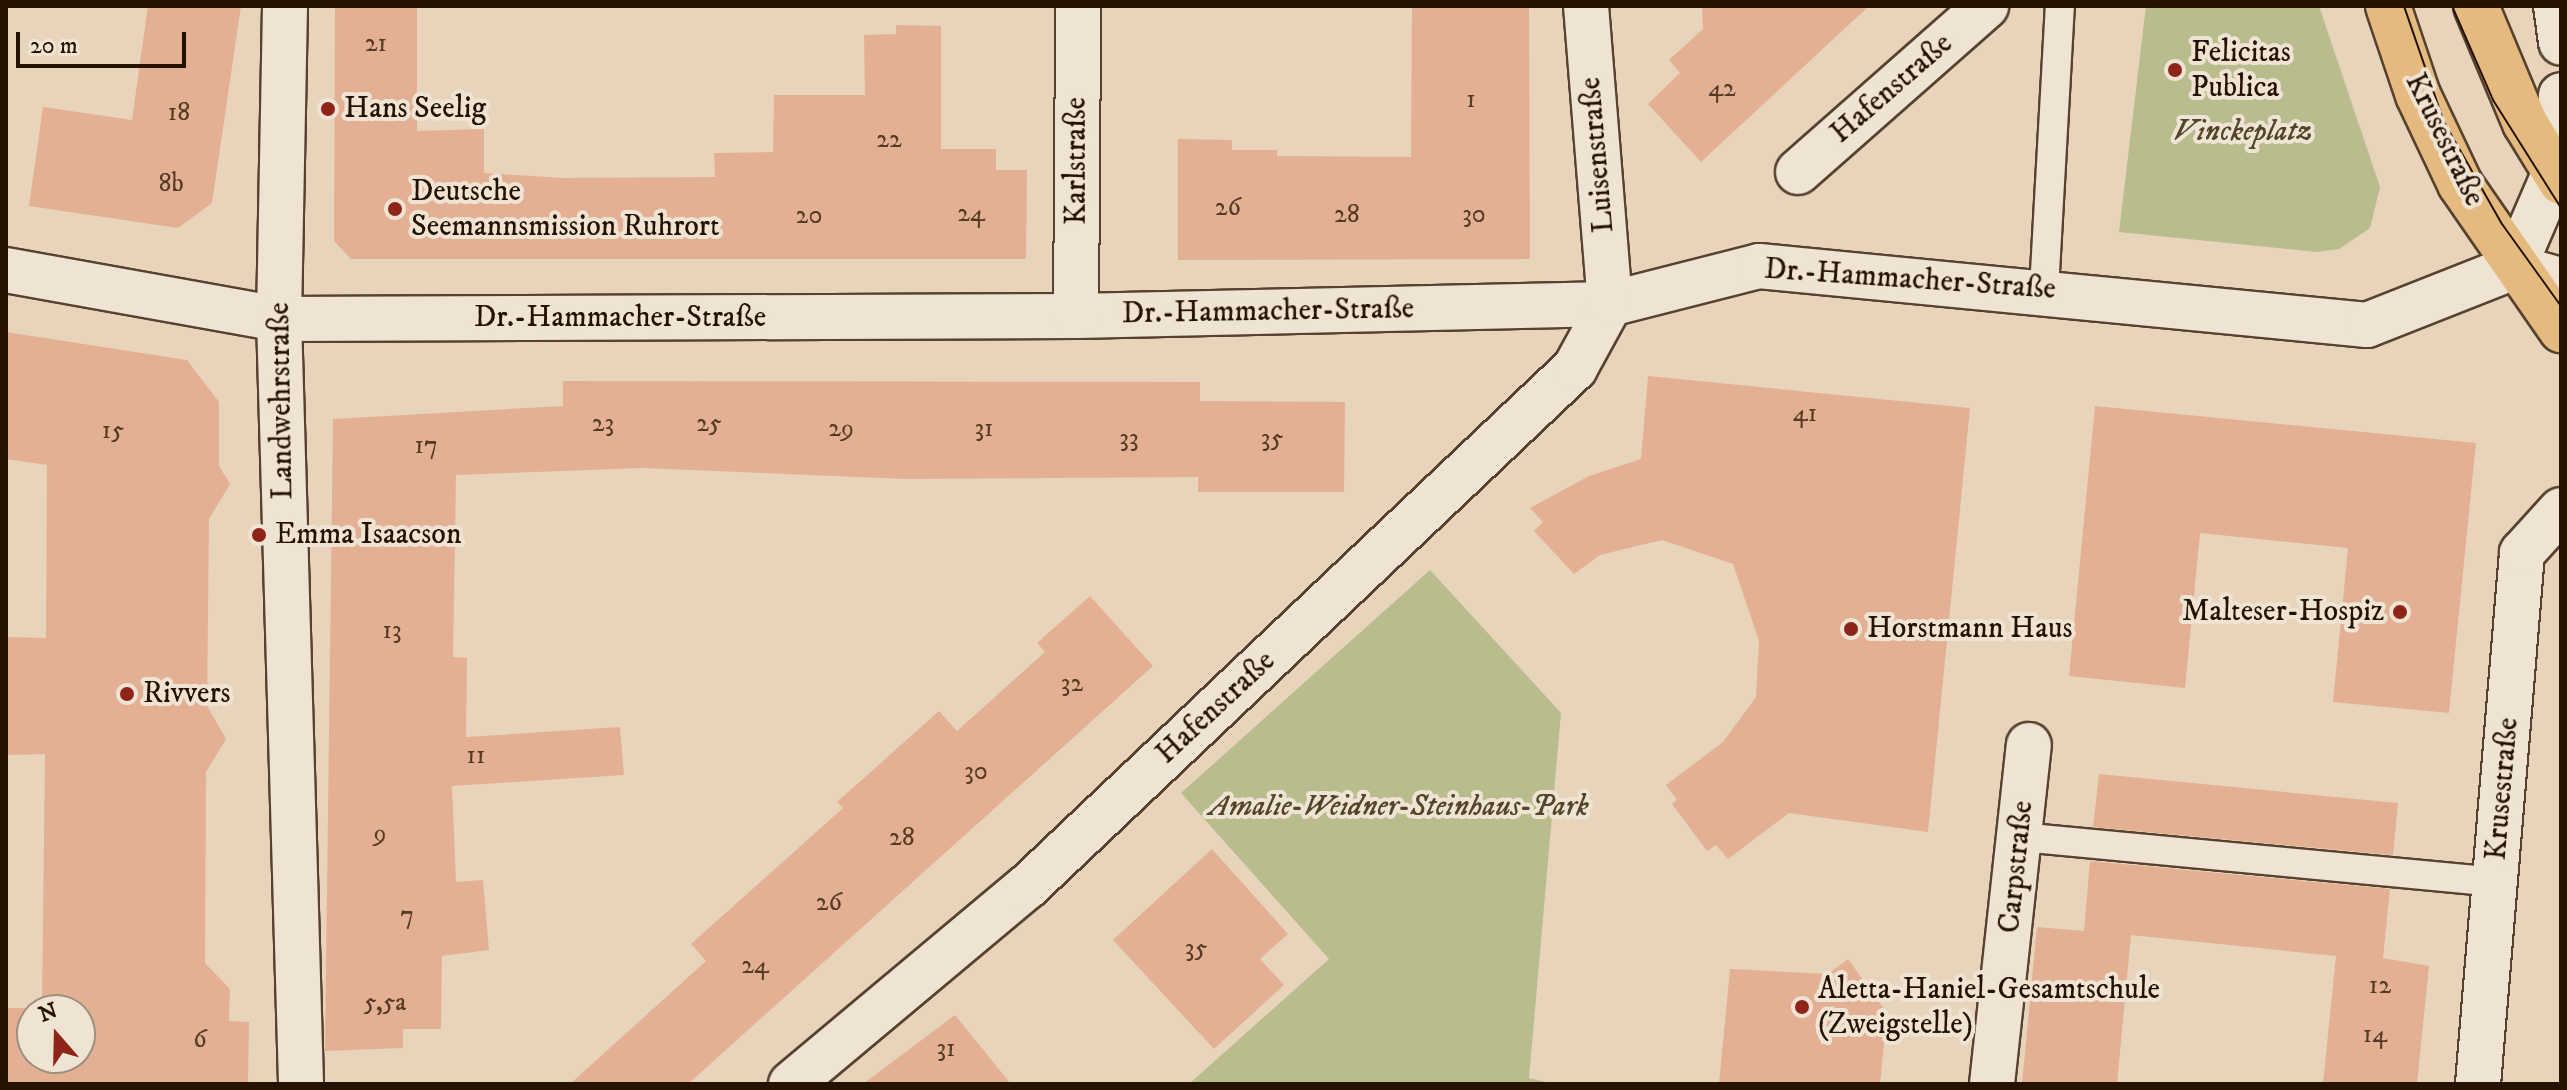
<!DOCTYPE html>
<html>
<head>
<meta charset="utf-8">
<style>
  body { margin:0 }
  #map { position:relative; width:2567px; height:1090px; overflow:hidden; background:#e7d4bb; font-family:"IM FELL DW Pica",serif }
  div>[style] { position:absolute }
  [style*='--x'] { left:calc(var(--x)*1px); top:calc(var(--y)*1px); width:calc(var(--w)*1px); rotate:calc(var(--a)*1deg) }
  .green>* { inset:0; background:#b9bc8d }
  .building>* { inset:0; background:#e4b093 }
  .roads { filter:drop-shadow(2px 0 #56422f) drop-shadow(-2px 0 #56422f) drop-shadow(0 2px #56422f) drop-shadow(0 -2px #56422f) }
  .service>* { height:28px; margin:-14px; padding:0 14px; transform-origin:14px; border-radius:14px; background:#efe3d3 }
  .minor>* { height:44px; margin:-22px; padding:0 22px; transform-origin:22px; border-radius:22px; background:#efe3d3 }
  .primary>* { height:44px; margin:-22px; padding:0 22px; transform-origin:22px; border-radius:22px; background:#e4ba7e }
  .tram>* { height:2px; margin:-1px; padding:0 1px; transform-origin:1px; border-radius:1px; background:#251200 }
  .dots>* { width:22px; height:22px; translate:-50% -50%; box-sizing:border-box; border:4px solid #efe3d3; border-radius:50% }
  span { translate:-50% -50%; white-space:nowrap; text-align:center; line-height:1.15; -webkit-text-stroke:8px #efe3d3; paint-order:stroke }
  .number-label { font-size:26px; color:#553a25 }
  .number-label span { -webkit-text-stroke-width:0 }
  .poi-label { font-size:30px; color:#251200 }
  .left { translate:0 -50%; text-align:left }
  .right { translate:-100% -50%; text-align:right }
  .street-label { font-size:30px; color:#251200 }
  .park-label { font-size:30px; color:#51452a; font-style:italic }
  .frame { position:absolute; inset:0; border:8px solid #251200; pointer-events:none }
  .north { position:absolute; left:16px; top:994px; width:80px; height:80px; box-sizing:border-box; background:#efe3d3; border:2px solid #9e8f7f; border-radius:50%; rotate:340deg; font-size:22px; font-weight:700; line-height:32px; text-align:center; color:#251200 }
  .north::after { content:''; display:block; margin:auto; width:28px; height:36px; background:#8f2418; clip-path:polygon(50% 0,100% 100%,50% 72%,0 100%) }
  .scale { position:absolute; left:16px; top:32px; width:170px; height:36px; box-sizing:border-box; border:4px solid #251200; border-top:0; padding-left:10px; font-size:24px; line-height:28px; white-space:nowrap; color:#251200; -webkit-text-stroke:6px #efe3d3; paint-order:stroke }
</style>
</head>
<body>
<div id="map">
  <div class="green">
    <div style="clip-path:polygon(2146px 6px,2319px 6px,2380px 187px,2370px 228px,2339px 249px,2317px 252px,2119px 232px)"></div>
    <div style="clip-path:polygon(1430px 570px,1561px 713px,1529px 1078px,1555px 1084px,1189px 1084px,1329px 959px,1181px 793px)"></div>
  </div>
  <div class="building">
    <div style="clip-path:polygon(148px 6px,241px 6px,212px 203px,178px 228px,29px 206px,43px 107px,132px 120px)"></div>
    <div style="clip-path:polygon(335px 6px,417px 6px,417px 131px,484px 129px,484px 173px,563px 178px,715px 177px,714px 153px,773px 152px,774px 95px,865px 95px,864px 35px,896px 34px,896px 25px,941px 26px,941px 149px,996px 149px,996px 170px,1027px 170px,1026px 259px,351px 259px,334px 241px)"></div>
    <div style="clip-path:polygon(1412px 6px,1529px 6px,1530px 259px,1178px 260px,1178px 139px,1232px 140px,1232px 150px,1277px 150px,1277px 156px,1411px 157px)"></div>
    <div style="clip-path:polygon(1702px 6px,1869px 6px,1701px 162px,1648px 104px,1680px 73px,1669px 60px,1703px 29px)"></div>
    <div style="clip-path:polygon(evenodd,6px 332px,187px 360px,219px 402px,219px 466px,230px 484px,209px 519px,207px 706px,226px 739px,206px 772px,205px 963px,230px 989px,229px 1021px,249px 1022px,248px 1084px,6px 1084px,6px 1008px,42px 1008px,45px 754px,6px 755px,6px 637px,46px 638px,47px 465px,6px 459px,6px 332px,32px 1010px,80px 1010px,80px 1058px,32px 1058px,32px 1010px)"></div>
    <div style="clip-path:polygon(1648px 376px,1970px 408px,1928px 832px,1789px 813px,1728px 859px,1716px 845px,1707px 851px,1672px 804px,1677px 800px,1666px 785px,1723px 742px,1756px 697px,1759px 641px,1733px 564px,1662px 540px,1600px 555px,1574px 574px,1534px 531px,1543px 522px,1530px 508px,1589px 476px,1641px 459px)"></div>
    <div style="clip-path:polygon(563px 381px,1200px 382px,1200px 401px,1345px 402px,1344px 492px,1198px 492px,1198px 477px,906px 479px,643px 468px,456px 475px,453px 657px,467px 658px,466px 737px,620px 727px,624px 775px,452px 786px,456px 882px,483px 880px,489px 950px,442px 956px,441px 1029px,403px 1029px,403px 1048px,325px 1051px,333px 419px,563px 406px)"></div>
    <div style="clip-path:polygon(2095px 406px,2476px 443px,2449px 713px,2333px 702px,2348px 548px,2200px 533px,2185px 688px,2069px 676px)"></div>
    <div style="clip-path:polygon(1090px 596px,1153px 666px,688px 1084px,570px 1084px,706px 961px,691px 944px,843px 808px,837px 802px,939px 711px,957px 731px,1045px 652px,1037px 643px)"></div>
    <div style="clip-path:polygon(2099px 774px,2398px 803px,2393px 855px,2093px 827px)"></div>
    <div style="clip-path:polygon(1212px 849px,1288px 934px,1260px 959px,1284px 985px,1214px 1049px,1113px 940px)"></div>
    <div style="clip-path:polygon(2090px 861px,2390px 889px,2383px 958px,2429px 966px,2417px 1084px,2323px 1084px,2336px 956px,2131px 935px,2117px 1084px,2022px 1084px,2037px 927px,2084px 931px)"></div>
    <div style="clip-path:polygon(1848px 959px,1887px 1013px,1880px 1084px,1719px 1084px,1730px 969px,1828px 974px)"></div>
    <div style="clip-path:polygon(955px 1015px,1011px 1084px,863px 1084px)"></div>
  </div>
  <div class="roads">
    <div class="service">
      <div style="--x:2044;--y:290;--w:284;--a:-86.8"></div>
      <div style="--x:2020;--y:837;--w:478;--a:5.4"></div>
    </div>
    <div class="minor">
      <div style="--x:285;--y:6;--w:313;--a:91.1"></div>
      <div style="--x:279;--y:319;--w:765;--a:88.35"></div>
      <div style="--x:2556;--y:6;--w:37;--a:82"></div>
      <div style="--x:1798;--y:172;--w:251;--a:-41.4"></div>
      <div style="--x:2514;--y:267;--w:101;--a:-66.7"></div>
      <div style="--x:2554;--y:174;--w:79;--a:-84.9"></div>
      <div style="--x:2514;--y:267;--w:49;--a:15.5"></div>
      <div style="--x:6;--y:270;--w:277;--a:10.2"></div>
      <div style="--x:279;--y:319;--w:797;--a:-0.22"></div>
      <div style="--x:1076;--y:316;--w:534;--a:-1.29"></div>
      <div style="--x:1610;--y:304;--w:154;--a:-14.3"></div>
      <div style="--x:1759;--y:266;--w:611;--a:5.54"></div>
      <div style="--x:2367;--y:325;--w:158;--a:-21.5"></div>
      <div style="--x:1076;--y:316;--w:310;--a:-89.6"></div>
      <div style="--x:791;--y:1084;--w:307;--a:-39.9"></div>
      <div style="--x:1027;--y:887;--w:755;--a:-43.44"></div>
      <div style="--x:1575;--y:368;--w:73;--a:-61.3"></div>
      <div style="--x:1610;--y:304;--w:299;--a:-94.6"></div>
      <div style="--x:1992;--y:1084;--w:341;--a:-83.8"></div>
      <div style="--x:2478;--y:1084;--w:533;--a:-85.26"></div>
      <div style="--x:2522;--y:553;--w:58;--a:-47.8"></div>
    </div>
    <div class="primary">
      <div style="--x:2388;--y:6;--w:94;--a:71.4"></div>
      <div style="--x:2418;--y:95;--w:98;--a:64.7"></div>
      <div style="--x:2460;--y:184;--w:178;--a:55.3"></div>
      <div style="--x:2476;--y:6;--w:127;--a:67.3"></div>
      <div style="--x:2525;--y:123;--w:69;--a:58.6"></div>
    </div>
  </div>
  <div class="tram">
    <div style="--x:2404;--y:6;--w:123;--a:71"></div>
    <div style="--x:2444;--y:122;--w:117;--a:60.4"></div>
    <div style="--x:2502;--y:224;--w:101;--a:54.3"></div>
    <div style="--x:2452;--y:6;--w:103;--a:66.4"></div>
    <div style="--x:2493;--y:100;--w:128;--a:57.8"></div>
  </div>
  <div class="dots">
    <div style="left:2175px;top:70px;background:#8f2418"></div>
    <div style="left:328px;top:109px;background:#8f2418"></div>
    <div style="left:395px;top:209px;background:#8f2418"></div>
    <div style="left:259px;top:535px;background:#8f2418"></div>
    <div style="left:2400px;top:612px;background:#8f2418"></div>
    <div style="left:1851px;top:629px;background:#8f2418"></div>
    <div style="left:127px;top:694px;background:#8f2418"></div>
    <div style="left:1802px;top:1007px;background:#8f2418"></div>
  </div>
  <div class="number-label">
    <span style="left:376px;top:44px">21</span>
    <span style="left:1722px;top:89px">42</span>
    <span style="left:1471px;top:100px">1</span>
    <span style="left:179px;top:113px">18</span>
    <span style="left:889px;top:140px">22</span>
    <span style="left:171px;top:184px">8b</span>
    <span style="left:1228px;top:208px">26</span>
    <span style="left:971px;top:214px">24</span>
    <span style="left:1347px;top:215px">28</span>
    <span style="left:1474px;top:215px">30</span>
    <span style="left:809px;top:216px">20</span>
    <span style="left:1805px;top:414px">41</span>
    <span style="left:603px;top:424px">23</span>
    <span style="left:709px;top:424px">25</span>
    <span style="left:841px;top:429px">29</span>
    <span style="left:984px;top:429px">31</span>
    <span style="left:113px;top:431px">15</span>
    <span style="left:1129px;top:439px">33</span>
    <span style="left:1272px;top:439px">35</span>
    <span style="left:426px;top:446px">17</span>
    <span style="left:392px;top:631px">13</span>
    <span style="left:1072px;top:684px">32</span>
    <span style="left:476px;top:756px">11</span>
    <span style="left:976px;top:772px">30</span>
    <span style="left:380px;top:834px">9</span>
    <span style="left:902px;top:838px">28</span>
    <span style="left:829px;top:903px">26</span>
    <span style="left:407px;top:916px">7</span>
    <span style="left:1196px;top:949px">35</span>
    <span style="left:755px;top:966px">24</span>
    <span style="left:2380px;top:986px">12</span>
    <span style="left:385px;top:1003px">5,5a</span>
    <span style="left:2375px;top:1035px">14</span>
    <span style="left:200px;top:1040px">6</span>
    <span style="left:946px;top:1049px">31</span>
  </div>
  <div class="poi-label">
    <span class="left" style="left:2191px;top:70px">Felicitas<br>Publica</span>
    <span class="left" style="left:344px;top:109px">Hans Seelig</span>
    <span class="left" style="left:411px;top:209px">Deutsche<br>Seemannsmission Ruhrort</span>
    <span class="left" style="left:275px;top:535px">Emma Isaacson</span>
    <span class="right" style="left:2384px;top:612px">Malteser-Hospiz</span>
    <span class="left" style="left:1867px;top:629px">Horstmann Haus</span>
    <span class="left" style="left:143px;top:694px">Rivvers</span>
    <span class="left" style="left:1818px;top:1007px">Aletta-Haniel-Gesamtschule<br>(Zweigstelle)</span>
  </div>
  <div class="street-label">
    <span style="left:1892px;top:89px;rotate:-41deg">Hafenstraße</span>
    <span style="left:2444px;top:140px;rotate:64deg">Krusestraße</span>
    <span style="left:1598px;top:155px;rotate:-95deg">Luisenstraße</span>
    <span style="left:1077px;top:161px;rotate:-90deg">Karlstraße</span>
    <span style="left:1910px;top:280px;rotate:4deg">Dr.-Hammacher-Straße</span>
    <span style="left:1268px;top:312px;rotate:-1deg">Dr.-Hammacher-Straße</span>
    <span style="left:620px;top:318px">Dr.-Hammacher-Straße</span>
    <span style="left:282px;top:401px;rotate:-91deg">Landwehrstraße</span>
    <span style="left:1216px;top:708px;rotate:-43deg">Hafenstraße</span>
    <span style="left:2503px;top:789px;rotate:-85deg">Krusestraße</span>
    <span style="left:2017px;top:867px;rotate:-84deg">Carpstraße</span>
  </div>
  <div class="park-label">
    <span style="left:2243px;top:132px">Vinckeplatz</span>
    <span style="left:1399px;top:807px">Amalie-Weidner-Steinhaus-Park</span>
  </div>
  <div class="frame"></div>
  <div class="north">N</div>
  <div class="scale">20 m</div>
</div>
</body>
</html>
